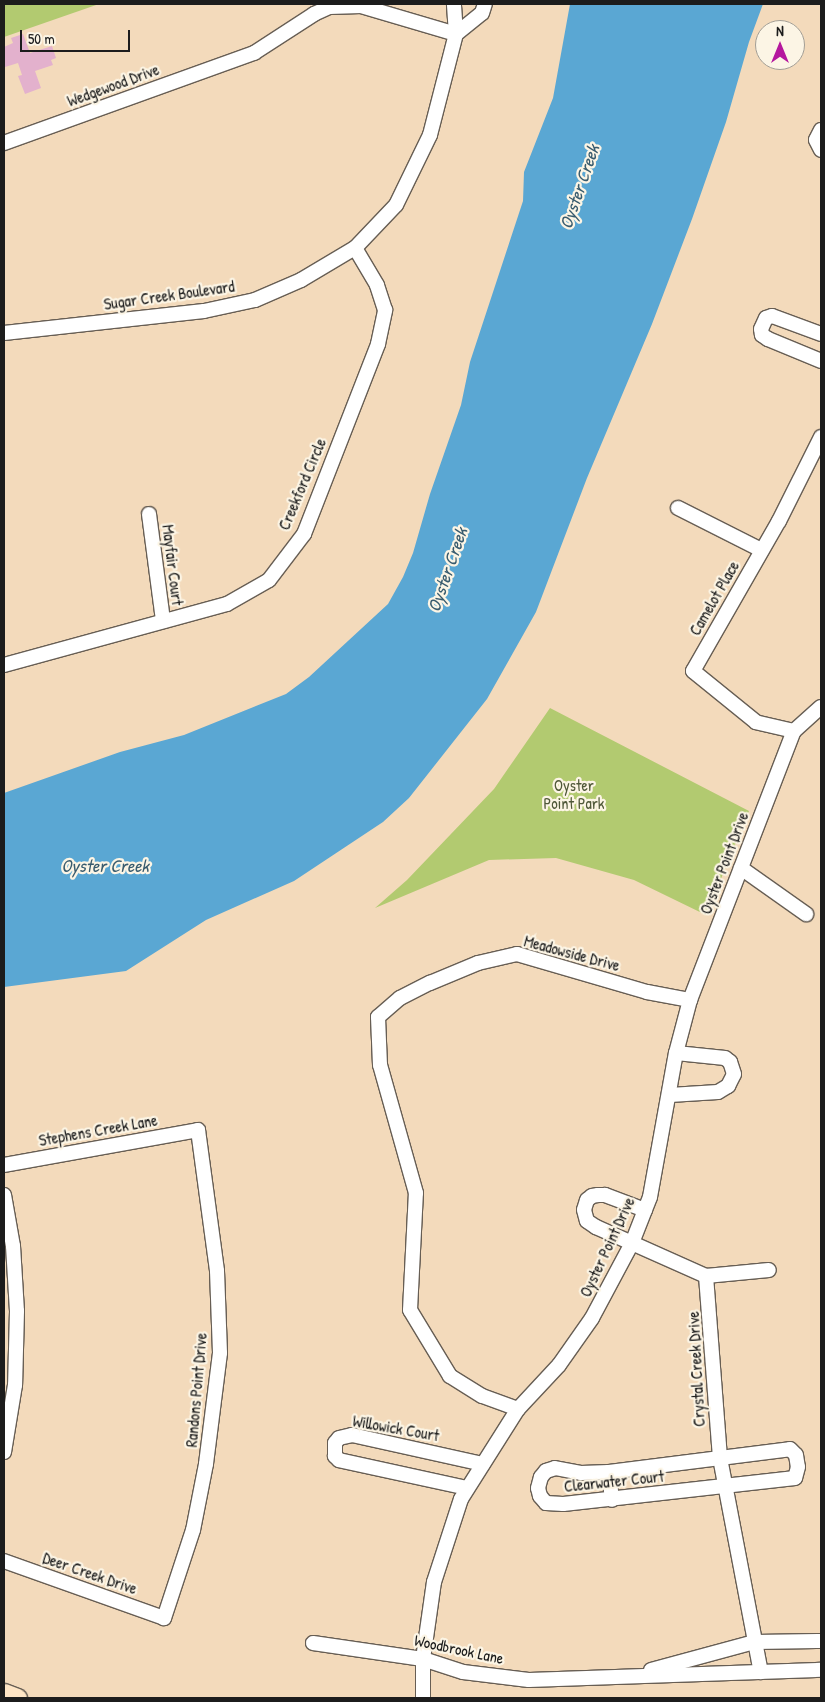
<!DOCTYPE html>
<html>
<head>
<meta charset="utf-8">
<style>
  body { margin:0 }
  #map { position:relative; width:825px; height:1702px; overflow:hidden; background:#f3dabb; font-family:"Patrick Hand",sans-serif }
  div>[style] { position:absolute }
  [style*='--x'] { left:calc(var(--x)*1px); top:calc(var(--y)*1px); width:calc(var(--w)*1px); rotate:calc(var(--a)*1deg) }
  .green>* { inset:0; background:#b2ca70 }
  .water>* { inset:0; background:#5aa7d3 }
  .building>* { inset:0; background:#e3b1cd }
  .roads { filter:drop-shadow(1px 0 #675e54) drop-shadow(-1px 0 #675e54) drop-shadow(0 1px #675e54) drop-shadow(0 -1px #675e54) }
  .street>* { height:14px; margin:-7px; padding:0 7px; transform-origin:7px; border-radius:7px; background:#fff }
  .secondary>* { height:19px; margin:-9.5px; padding:0 9.5px; transform-origin:9.5px; border-radius:9.5px; background:#fee5c5 }
  span { translate:-50% -50%; white-space:nowrap; text-align:center; line-height:1.15; -webkit-text-stroke:4.5px #fcf5e5; paint-order:stroke }
  .street-label { font-size:16px; color:#1c1c1c }
  .park-label { font-size:16px; color:#505939 }
  .water-label { font-size:18px; color:#385b6e; font-style:italic }
  .frame { position:absolute; inset:0; border:5px solid #1c1c1c; pointer-events:none }
  .north { position:absolute; left:755px; top:20px; width:50px; height:50px; box-sizing:border-box; background:#fcf5e5; border:1px solid #a29e95; border-radius:50%; rotate:0deg; font-size:14px; font-weight:700; line-height:20px; text-align:center; color:#1c1c1c }
  .north::after { content:''; display:block; margin:auto; width:18px; height:22px; background:#b5179e; clip-path:polygon(50% 0,100% 100%,50% 72%,0 100%) }
  .scale { position:absolute; left:20px; top:30px; width:110px; height:22px; box-sizing:border-box; border:2px solid #1c1c1c; border-top:0; padding-left:6px; font-size:15px; line-height:18px; white-space:nowrap; color:#1c1c1c; -webkit-text-stroke:4px #fcf5e5; paint-order:stroke }
</style>
</head>
<body>
<div id="map">
  <div class="green">
    <div style="clip-path:polygon(4px 4px,99px 4px,4px 37px)"></div>
    <div style="clip-path:polygon(550px 708px,749px 811px,706px 915px,634px 880px,556px 858px,489px 860px,375px 908px,407px 880px,494px 789px)"></div>
  </div>
  <div class="water">
    <div style="clip-path:polygon(570px 4px,763px 4px,749px 42px,726px 122px,692px 219px,652px 324px,587px 478px,536px 612px,487px 699px,409px 798px,383px 822px,294px 881px,206px 920px,126px 971px,4px 987px,4px 793px,120px 752px,184px 735px,286px 694px,309px 677px,388px 604px,403px 577px,413px 553px,430px 494px,461px 405px,470px 362px,523px 201px,524px 172px,553px 98px)"></div>
  </div>
  <div class="building">
    <div style="clip-path:polygon(23px 34px,30px 53px,52px 46px,56px 58px,51px 60px,53px 65px,35px 71px,41px 88px,25px 94px,18px 76px,22px 75px,18px 63px,5px 67px,4px 63px,4px 47px,13px 43px,11px 38px)"></div>
  </div>
  <div class="roads">
    <div class="street">
      <div style="--x:456;--y:34;--w:33;--a:-39"></div>
      <div style="--x:482;--y:13;--w:9;--a:-72"></div>
      <div style="--x:821;--y:130;--w:11;--a:117"></div>
      <div style="--x:816;--y:140;--w:11;--a:63"></div>
      <div style="--x:4;--y:143;--w:266;--a:-19.8"></div>
      <div style="--x:254;--y:53;--w:72;--a:-33"></div>
      <div style="--x:314;--y:14;--w:17;--a:-25"></div>
      <div style="--x:329;--y:7;--w:32;--a:-2"></div>
      <div style="--x:361;--y:6;--w:99;--a:16.4"></div>
      <div style="--x:4;--y:333;--w:201;--a:-6.3"></div>
      <div style="--x:204;--y:311;--w:52;--a:-12.2"></div>
      <div style="--x:255;--y:300;--w:50;--a:-23.5"></div>
      <div style="--x:301;--y:280;--w:63;--a:-30.7"></div>
      <div style="--x:355;--y:248;--w:59;--a:-46.4"></div>
      <div style="--x:396;--y:205;--w:78;--a:-64.1"></div>
      <div style="--x:430;--y:135;--w:104;--a:-75.6"></div>
      <div style="--x:456;--y:34;--w:30;--a:-94"></div>
      <div style="--x:821;--y:334;--w:52;--a:-159.8"></div>
      <div style="--x:772;--y:316;--w:6;--a:162"></div>
      <div style="--x:766;--y:318;--w:12;--a:114"></div>
      <div style="--x:761;--y:329;--w:6;--a:81"></div>
      <div style="--x:762;--y:335;--w:7;--a:34"></div>
      <div style="--x:768;--y:339;--w:57;--a:22.5"></div>
      <div style="--x:678;--y:508;--w:93;--a:26.8"></div>
      <div style="--x:149;--y:514;--w:108;--a:82.5"></div>
      <div style="--x:4;--y:665;--w:231;--a:-15.3"></div>
      <div style="--x:227;--y:604;--w:48;--a:-29.7"></div>
      <div style="--x:269;--y:580;--w:58;--a:-52.7"></div>
      <div style="--x:304;--y:534;--w:204;--a:-68.7"></div>
      <div style="--x:378;--y:344;--w:35;--a:-78"></div>
      <div style="--x:385;--y:310;--w:26;--a:-108"></div>
      <div style="--x:377;--y:285;--w:43;--a:-120.7"></div>
      <div style="--x:794;--y:731;--w:39;--a:-167"></div>
      <div style="--x:756;--y:722;--w:81;--a:-141"></div>
      <div style="--x:693;--y:671;--w:173;--a:-60.2"></div>
      <div style="--x:779;--y:521;--w:94;--a:-63.4"></div>
      <div style="--x:741;--y:868;--w:80;--a:35.3"></div>
      <div style="--x:670;--y:1095;--w:48;--a:-3.6"></div>
      <div style="--x:718;--y:1092;--w:12;--a:-31"></div>
      <div style="--x:728;--y:1086;--w:13;--a:-63"></div>
      <div style="--x:734;--y:1074;--w:13;--a:-108"></div>
      <div style="--x:730;--y:1062;--w:6;--a:-141"></div>
      <div style="--x:725;--y:1058;--w:49;--a:-174.2"></div>
      <div style="--x:4;--y:1165;--w:197;--a:-10.2"></div>
      <div style="--x:198;--y:1130;--w:142;--a:82.3"></div>
      <div style="--x:217;--y:1271;--w:82;--a:87.9"></div>
      <div style="--x:220;--y:1353;--w:112;--a:97.2"></div>
      <div style="--x:206;--y:1464;--w:67;--a:101.1"></div>
      <div style="--x:193;--y:1530;--w:93;--a:108.2"></div>
      <div style="--x:164;--y:1618;--w:170;--a:-160.4"></div>
      <div style="--x:4;--y:1195;--w:52;--a:80"></div>
      <div style="--x:13;--y:1246;--w:65;--a:86.5"></div>
      <div style="--x:17;--y:1311;--w:74;--a:91.5"></div>
      <div style="--x:15;--y:1385;--w:68;--a:99.3"></div>
      <div style="--x:645;--y:1210;--w:43;--a:-159.4"></div>
      <div style="--x:605;--y:1195;--w:7;--a:180"></div>
      <div style="--x:598;--y:1195;--w:6;--a:171"></div>
      <div style="--x:592;--y:1196;--w:6;--a:141"></div>
      <div style="--x:587;--y:1200;--w:10;--a:107"></div>
      <div style="--x:584;--y:1210;--w:11;--a:75"></div>
      <div style="--x:587;--y:1221;--w:11;--a:34"></div>
      <div style="--x:596;--y:1227;--w:120;--a:24"></div>
      <div style="--x:706;--y:1276;--w:63;--a:-5.4"></div>
      <div style="--x:706;--y:1276;--w:183;--a:85.6"></div>
      <div style="--x:720;--y:1458;--w:218;--a:79.2"></div>
      <div style="--x:518;--y:1409;--w:38;--a:-160"></div>
      <div style="--x:482;--y:1396;--w:38;--a:-148"></div>
      <div style="--x:450;--y:1376;--w:77;--a:-121.2"></div>
      <div style="--x:410;--y:1310;--w:117;--a:-87.1"></div>
      <div style="--x:416;--y:1193;--w:133;--a:-105.7"></div>
      <div style="--x:380;--y:1065;--w:48;--a:-92.4"></div>
      <div style="--x:378;--y:1017;--w:29;--a:-41"></div>
      <div style="--x:400;--y:998;--w:34;--a:-27"></div>
      <div style="--x:430;--y:983;--w:52;--a:-22.6"></div>
      <div style="--x:478;--y:963;--w:40;--a:-13"></div>
      <div style="--x:517;--y:954;--w:135;--a:16.3"></div>
      <div style="--x:647;--y:992;--w:44;--a:10.5"></div>
      <div style="--x:790;--y:1449;--w:8;--a:45"></div>
      <div style="--x:796;--y:1455;--w:12;--a:81"></div>
      <div style="--x:798;--y:1467;--w:11;--a:105"></div>
      <div style="--x:795;--y:1478;--w:233;--a:173.6"></div>
      <div style="--x:563;--y:1504;--w:17;--a:-177"></div>
      <div style="--x:546;--y:1503;--w:9;--a:-131"></div>
      <div style="--x:540;--y:1496;--w:8;--a:-104"></div>
      <div style="--x:538;--y:1488;--w:11;--a:-75"></div>
      <div style="--x:541;--y:1477;--w:8;--a:-50"></div>
      <div style="--x:546;--y:1471;--w:9;--a:-18"></div>
      <div style="--x:555;--y:1468;--w:26;--a:11"></div>
      <div style="--x:581;--y:1473;--w:28;--a:-2"></div>
      <div style="--x:609;--y:1472;--w:182;--a:-7.2"></div>
      <div style="--x:609;--y:1472;--w:28;--a:84"></div>
      <div style="--x:467;--y:1488;--w:131;--a:-167.7"></div>
      <div style="--x:339;--y:1460;--w:6;--a:-135"></div>
      <div style="--x:335;--y:1456;--w:13;--a:-90"></div>
      <div style="--x:335;--y:1443;--w:6;--a:-51"></div>
      <div style="--x:339;--y:1438;--w:13;--a:-13"></div>
      <div style="--x:352;--y:1435;--w:134;--a:12.5"></div>
      <div style="--x:313;--y:1643;--w:111;--a:8.3"></div>
      <div style="--x:423;--y:1659;--w:42;--a:18"></div>
      <div style="--x:463;--y:1672;--w:66;--a:6.9"></div>
      <div style="--x:529;--y:1680;--w:292;--a:-2"></div>
      <div style="--x:651;--y:1670;--w:108;--a:-15.1"></div>
      <div style="--x:755;--y:1642;--w:66;--a:-0.9"></div>
      <div style="--x:423;--y:1698;--w:39;--a:-90"></div>
      <div style="--x:423;--y:1659;--w:78;--a:-81.9"></div>
      <div style="--x:434;--y:1582;--w:87;--a:-72"></div>
      <div style="--x:461;--y:1499;--w:107;--a:-57.7"></div>
      <div style="--x:518;--y:1409;--w:60;--a:-47"></div>
      <div style="--x:559;--y:1365;--w:57;--a:-54.9"></div>
      <div style="--x:592;--y:1318;--w:85;--a:-61.9"></div>
      <div style="--x:632;--y:1243;--w:49;--a:-68.6"></div>
      <div style="--x:650;--y:1197;--w:146;--a:-79.8"></div>
      <div style="--x:676;--y:1053;--w:55;--a:-75.2"></div>
      <div style="--x:690;--y:1000;--w:288;--a:-68.9"></div>
      <div style="--x:794;--y:731;--w:36;--a:-42"></div>
    </div>
    <div class="secondary">
      <div style="--x:4;--y:1693;--w:14;--a:21"></div>
    </div>
  </div>
  <div class="street-label">
    <span style="left:113px;top:85px;rotate:-20deg">Wedgewood Drive</span>
    <span style="left:169px;top:295px;rotate:-8deg">Sugar Creek Boulevard</span>
    <span style="left:302px;top:484px;rotate:-67deg">Creekford Circle</span>
    <span style="left:173px;top:565px;rotate:83deg">Mayfair Court</span>
    <span style="left:714px;top:598px;rotate:-60deg">Camelot Place</span>
    <span style="left:724px;top:863px;rotate:-69deg">Oyster Point Drive</span>
    <span style="left:572px;top:953px;rotate:15deg">Meadowside Drive</span>
    <span style="left:98px;top:1130px;rotate:-10deg">Stephens Creek Lane</span>
    <span style="left:607px;top:1247px;rotate:-65deg">Oyster Point Drive</span>
    <span style="left:696px;top:1369px;rotate:-93deg">Crystal Creek Drive</span>
    <span style="left:196px;top:1390px;rotate:-85deg">Randons Point Drive</span>
    <span style="left:396px;top:1428px;rotate:10deg">Willowick Court</span>
    <span style="left:614px;top:1481px;rotate:-6deg">Clearwater Court</span>
    <span style="left:90px;top:1573px;rotate:19deg">Deer Creek Drive</span>
    <span style="left:459px;top:1649px;rotate:12deg">Woodbrook Lane</span>
  </div>
  <div class="park-label">
    <span style="left:574px;top:794px">Oyster<br>Point Park</span>
  </div>
  <div class="water-label">
    <span style="left:580px;top:187px;rotate:-71deg">Oyster Creek</span>
    <span style="left:448px;top:570px;rotate:-71deg">Oyster Creek</span>
    <span style="left:105px;top:866px">Oyster Creek</span>
  </div>
  <div class="frame"></div>
  <div class="north">N</div>
  <div class="scale">50 m</div>
</div>
</body>
</html>
